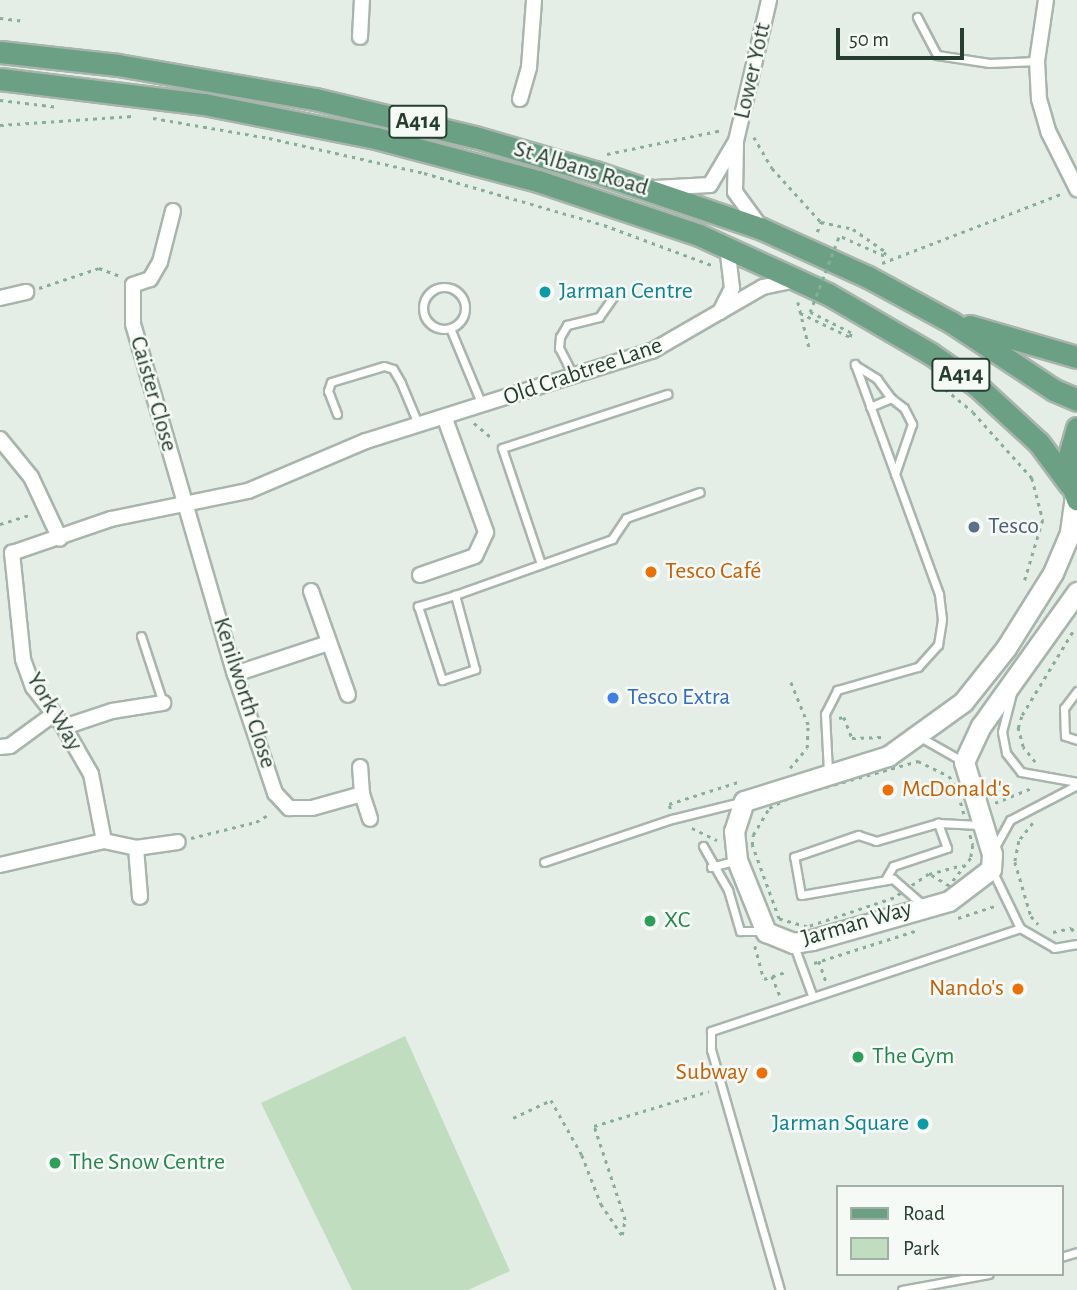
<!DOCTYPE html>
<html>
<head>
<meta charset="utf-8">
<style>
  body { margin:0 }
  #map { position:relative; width:1077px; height:1290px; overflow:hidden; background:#e5ede7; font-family:"Alegreya Sans",sans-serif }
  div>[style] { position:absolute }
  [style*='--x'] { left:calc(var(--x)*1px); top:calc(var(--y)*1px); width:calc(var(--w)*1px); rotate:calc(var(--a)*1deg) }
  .green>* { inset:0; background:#c0ddbf }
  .path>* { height:2.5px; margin-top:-1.25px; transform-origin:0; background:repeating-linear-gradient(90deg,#87af97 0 3.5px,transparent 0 8.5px) }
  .roads { filter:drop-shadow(2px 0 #a8b5ac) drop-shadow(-2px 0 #a8b5ac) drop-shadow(0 2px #a8b5ac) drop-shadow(0 -2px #a8b5ac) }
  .lane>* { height:7px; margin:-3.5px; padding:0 3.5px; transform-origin:3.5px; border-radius:3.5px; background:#fff }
  .lane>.ring { margin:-3.5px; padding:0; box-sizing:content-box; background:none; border:7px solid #fff; border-radius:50% }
  .street>* { height:14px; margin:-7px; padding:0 7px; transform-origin:7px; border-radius:7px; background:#fff }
  .secondary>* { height:19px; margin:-9.5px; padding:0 9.5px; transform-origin:9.5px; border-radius:9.5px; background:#fff }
  .primary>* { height:21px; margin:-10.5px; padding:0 10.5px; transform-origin:10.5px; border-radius:10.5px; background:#6ca084 }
  .path-bridge>* { height:2.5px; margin-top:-1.25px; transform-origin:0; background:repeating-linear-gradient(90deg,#87af97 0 3.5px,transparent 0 8.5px) }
  .dots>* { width:19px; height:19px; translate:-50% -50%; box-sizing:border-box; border:4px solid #f6faf6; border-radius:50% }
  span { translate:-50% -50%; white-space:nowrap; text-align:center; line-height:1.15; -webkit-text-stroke:5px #f6faf6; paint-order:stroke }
  .shield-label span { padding:2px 5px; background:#f6faf6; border:2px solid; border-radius:5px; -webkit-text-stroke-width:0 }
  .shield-label { font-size:23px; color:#253e30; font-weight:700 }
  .street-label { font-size:24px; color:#253e30 }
  .culture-label { font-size:24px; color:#0d838f }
  .left { translate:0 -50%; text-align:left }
  .right { translate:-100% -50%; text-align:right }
  .service-label { font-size:24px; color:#4e5e75 }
  .food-label { font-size:24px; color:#c56008 }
  .shop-label { font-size:24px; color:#366cbe }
  .leisure-label { font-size:24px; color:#27864d }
  .legend { position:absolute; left:836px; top:1185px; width:228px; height:91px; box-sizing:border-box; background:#f6faf6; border:2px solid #a2afa7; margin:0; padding:9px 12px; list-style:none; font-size:21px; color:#253e30 }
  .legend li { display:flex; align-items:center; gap:14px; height:35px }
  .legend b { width:35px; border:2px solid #a2afa7 }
  .scale { position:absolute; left:836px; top:28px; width:128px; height:32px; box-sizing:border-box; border:4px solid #253e30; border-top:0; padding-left:9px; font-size:21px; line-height:24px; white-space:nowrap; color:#253e30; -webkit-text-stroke:5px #f6faf6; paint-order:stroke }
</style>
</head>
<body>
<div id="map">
  <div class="green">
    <div style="clip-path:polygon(405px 1036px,510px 1271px,468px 1290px,352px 1290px,261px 1103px)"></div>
  </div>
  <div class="path">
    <div style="--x:0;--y:18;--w:25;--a:7"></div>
    <div style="--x:0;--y:100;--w:59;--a:6.8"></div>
    <div style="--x:153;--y:118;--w:118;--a:9.8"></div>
    <div style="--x:269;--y:138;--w:159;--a:12.7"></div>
    <div style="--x:424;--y:173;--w:187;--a:16.1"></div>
    <div style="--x:604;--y:225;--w:117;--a:20.4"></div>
    <div style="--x:0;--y:125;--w:133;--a:-3.9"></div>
    <div style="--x:754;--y:137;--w:36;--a:60"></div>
    <div style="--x:772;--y:168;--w:73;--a:47.8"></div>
    <div style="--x:821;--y:222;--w:33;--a:12"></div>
    <div style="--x:853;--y:229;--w:40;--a:34.9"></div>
    <div style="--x:886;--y:252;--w:4;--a:117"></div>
    <div style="--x:884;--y:256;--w:49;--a:-156"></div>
    <div style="--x:607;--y:154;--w:118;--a:-11.7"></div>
    <div style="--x:817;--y:232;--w:11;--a:-68"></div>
    <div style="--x:882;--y:263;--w:192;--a:-21.1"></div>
    <div style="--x:39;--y:288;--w:63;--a:-18.4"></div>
    <div style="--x:99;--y:268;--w:25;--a:21"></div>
    <div style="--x:798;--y:302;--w:50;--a:76.2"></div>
    <div style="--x:800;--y:313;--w:55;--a:25.6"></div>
    <div style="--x:850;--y:337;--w:4;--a:-76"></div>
    <div style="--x:851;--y:333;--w:46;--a:-152.9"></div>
    <div style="--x:945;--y:389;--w:36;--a:39"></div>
    <div style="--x:973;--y:412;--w:89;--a:48.2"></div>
    <div style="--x:1032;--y:478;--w:43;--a:75.3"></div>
    <div style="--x:1043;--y:520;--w:66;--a:106.8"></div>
    <div style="--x:474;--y:423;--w:25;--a:40"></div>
    <div style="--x:0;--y:524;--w:31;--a:-17"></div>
    <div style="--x:839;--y:718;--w:5;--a:-11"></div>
    <div style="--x:844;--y:717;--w:22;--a:69"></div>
    <div style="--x:852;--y:738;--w:31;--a:-2"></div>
    <div style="--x:918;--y:761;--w:34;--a:26"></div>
    <div style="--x:949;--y:776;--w:12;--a:55"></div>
    <div style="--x:956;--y:786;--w:61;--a:73.9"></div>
    <div style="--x:973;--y:845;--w:13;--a:99"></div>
    <div style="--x:971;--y:858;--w:36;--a:128"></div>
    <div style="--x:949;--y:886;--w:23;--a:-149"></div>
    <div style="--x:929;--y:874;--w:42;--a:145.6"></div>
    <div style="--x:894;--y:898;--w:92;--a:161.6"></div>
    <div style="--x:807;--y:927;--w:29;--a:-164"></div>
    <div style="--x:779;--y:919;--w:79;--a:-110"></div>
    <div style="--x:752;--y:845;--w:10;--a:-84"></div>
    <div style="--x:753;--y:835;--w:31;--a:-59"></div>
    <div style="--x:769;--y:808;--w:27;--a:-27"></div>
    <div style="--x:793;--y:796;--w:130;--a:-15.6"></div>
    <div style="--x:1035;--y:762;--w:19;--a:-129"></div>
    <div style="--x:1023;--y:747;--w:20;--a:-105"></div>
    <div style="--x:1018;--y:728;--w:14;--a:-73"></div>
    <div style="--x:1022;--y:715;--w:98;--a:-58.7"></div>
    <div style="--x:790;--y:768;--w:26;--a:-50"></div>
    <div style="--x:807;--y:748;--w:23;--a:-88"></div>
    <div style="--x:808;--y:725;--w:48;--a:-112.2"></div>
    <div style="--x:995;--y:803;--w:42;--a:-22.3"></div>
    <div style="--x:670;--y:809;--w:5;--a:-101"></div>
    <div style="--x:669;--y:804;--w:72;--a:-17.7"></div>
    <div style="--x:1033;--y:823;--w:23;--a:128"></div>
    <div style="--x:1019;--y:841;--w:21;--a:101"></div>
    <div style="--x:1015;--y:862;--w:56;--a:73.5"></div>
    <div style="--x:1031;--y:916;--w:11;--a:49"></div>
    <div style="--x:692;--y:828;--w:28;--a:26"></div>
    <div style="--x:191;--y:838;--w:67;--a:-13.8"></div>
    <div style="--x:256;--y:822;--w:17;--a:-31"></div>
    <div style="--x:929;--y:874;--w:35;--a:-15"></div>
    <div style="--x:958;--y:918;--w:39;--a:-18"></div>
    <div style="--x:1053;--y:932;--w:19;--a:-12"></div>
    <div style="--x:1072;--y:928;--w:5;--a:68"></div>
    <div style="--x:755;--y:946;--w:34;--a:75"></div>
    <div style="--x:764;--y:979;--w:23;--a:-18"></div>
    <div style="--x:819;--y:961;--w:21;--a:71"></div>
    <div style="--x:814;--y:963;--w:109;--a:-17.6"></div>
    <div style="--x:772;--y:976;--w:22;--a:68"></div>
    <div style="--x:513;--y:1118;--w:42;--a:-25.3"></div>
    <div style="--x:551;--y:1100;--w:63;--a:60.6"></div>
    <div style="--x:582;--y:1155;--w:53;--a:68.8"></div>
    <div style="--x:601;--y:1204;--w:37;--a:56"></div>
    <div style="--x:622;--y:1235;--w:15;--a:-79"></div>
    <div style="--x:625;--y:1220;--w:99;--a:-108.3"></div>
    <div style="--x:594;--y:1126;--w:120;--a:-16.9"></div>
  </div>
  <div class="roads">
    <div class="lane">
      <div style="--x:917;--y:17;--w:43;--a:62.2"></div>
      <div style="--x:937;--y:55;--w:53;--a:8.7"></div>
      <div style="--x:989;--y:63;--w:48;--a:-2.4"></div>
      <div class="ring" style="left:423px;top:287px;width:35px;height:35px"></div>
      <div style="--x:450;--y:328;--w:83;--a:67.4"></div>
      <div style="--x:855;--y:365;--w:26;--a:32"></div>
      <div style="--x:877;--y:379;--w:24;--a:54"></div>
      <div style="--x:574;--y:377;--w:33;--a:-117"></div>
      <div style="--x:559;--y:348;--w:11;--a:-85"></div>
      <div style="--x:560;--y:337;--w:14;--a:-60"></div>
      <div style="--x:567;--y:325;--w:33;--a:-14"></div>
      <div style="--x:599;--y:317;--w:29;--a:-55"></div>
      <div style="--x:870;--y:407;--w:23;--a:-23"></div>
      <div style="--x:891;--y:398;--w:16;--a:38"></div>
      <div style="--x:904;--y:408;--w:18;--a:63"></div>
      <div style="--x:912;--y:424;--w:53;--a:108.8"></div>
      <div style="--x:337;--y:414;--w:25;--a:-111"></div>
      <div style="--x:328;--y:391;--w:9;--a:-72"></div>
      <div style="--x:331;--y:382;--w:55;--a:-16.8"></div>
      <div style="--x:384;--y:366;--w:9;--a:18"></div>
      <div style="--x:393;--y:369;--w:16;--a:60"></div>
      <div style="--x:401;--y:383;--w:47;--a:67.3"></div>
      <div style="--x:541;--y:564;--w:122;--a:-108.6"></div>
      <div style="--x:502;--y:448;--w:174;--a:-18.1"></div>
      <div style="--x:455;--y:595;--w:39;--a:163"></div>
      <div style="--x:418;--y:606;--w:78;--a:72"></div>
      <div style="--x:442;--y:680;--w:35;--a:-18"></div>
      <div style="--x:475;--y:669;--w:77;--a:-105.1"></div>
      <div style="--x:455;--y:595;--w:167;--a:-19.6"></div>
      <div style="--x:612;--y:539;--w:25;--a:-56"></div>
      <div style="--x:626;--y:518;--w:78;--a:-19.4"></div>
      <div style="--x:141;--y:636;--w:71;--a:71.8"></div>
      <div style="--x:1077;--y:691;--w:21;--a:127"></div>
      <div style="--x:1064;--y:708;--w:28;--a:88"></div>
      <div style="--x:1065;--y:736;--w:13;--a:18"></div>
      <div style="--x:1012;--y:693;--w:40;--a:104.4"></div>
      <div style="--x:1002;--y:732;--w:21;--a:79"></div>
      <div style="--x:1006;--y:753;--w:24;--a:52"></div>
      <div style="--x:1021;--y:772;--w:57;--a:10.1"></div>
      <div style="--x:920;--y:737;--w:48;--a:29.7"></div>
      <div style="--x:828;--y:771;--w:57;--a:-93"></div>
      <div style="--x:825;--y:714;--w:27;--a:-63"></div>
      <div style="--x:837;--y:690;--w:84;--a:-15.9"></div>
      <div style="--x:918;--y:667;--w:30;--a:-48"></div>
      <div style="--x:938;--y:645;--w:26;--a:-81"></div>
      <div style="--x:942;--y:619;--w:25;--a:-97"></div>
      <div style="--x:939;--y:594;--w:245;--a:-110.1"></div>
      <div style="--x:703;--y:846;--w:51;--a:60.4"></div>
      <div style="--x:728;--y:890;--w:43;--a:73.7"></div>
      <div style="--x:740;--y:931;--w:22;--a:0"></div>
      <div style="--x:995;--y:847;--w:31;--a:-61"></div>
      <div style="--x:1010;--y:820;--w:76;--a:-27.6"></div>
      <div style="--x:544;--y:862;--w:135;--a:-18.6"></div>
      <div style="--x:672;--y:819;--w:70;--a:-14"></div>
      <div style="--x:711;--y:867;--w:24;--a:-15"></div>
      <div style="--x:992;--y:870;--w:64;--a:64.2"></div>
      <div style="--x:1020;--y:928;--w:39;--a:30"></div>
      <div style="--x:1054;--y:948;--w:23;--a:-10"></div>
      <div style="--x:885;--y:880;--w:16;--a:-60"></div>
      <div style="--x:893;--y:866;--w:57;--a:-18.4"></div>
      <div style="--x:947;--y:848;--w:27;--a:-110"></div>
      <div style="--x:923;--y:905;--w:40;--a:-139"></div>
      <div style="--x:893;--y:879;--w:93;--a:170.1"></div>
      <div style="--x:801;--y:895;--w:39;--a:-100"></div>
      <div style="--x:794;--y:857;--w:68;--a:-19"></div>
      <div style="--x:858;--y:835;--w:19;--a:18"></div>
      <div style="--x:876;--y:841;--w:65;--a:-16.2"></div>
      <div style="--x:938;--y:823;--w:42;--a:2.7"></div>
      <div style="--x:793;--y:943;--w:55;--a:69.9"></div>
      <div style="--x:1061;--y:1257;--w:17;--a:-17"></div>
      <div style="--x:780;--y:1290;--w:250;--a:-106"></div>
      <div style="--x:711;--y:1050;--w:19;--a:-90"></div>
      <div style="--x:711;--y:1031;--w:326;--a:-18.4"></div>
      <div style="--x:902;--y:1290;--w:88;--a:-10.4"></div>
    </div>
    <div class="street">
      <div style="--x:1046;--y:0;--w:62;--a:98.4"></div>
      <div style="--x:1037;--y:61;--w:38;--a:87"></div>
      <div style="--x:1039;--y:99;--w:35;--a:74"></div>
      <div style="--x:1049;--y:133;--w:63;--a:63.4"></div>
      <div style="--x:360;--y:37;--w:37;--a:-87"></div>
      <div style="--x:520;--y:99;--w:33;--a:-74"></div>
      <div style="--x:529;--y:67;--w:67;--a:-85.7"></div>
      <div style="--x:736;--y:142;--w:50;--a:91.1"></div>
      <div style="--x:735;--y:192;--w:46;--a:53.9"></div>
      <div style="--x:655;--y:188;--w:55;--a:-3.1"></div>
      <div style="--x:710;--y:185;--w:51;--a:-59.4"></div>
      <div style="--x:736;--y:141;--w:145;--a:-76.8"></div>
      <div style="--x:173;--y:211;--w:53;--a:104.3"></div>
      <div style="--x:160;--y:262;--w:20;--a:120"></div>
      <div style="--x:150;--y:279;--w:18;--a:161"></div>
      <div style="--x:133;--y:285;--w:39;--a:90"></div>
      <div style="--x:133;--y:324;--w:365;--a:73.8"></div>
      <div style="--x:235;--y:674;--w:126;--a:71.4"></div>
      <div style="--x:275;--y:793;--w:21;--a:47"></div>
      <div style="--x:289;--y:808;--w:23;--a:0"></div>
      <div style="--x:312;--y:808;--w:52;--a:-15.6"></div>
      <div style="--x:362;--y:794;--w:27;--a:-94"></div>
      <div style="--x:0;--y:298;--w:27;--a:-13"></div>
      <div style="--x:720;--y:312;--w:27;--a:-63"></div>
      <div style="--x:732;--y:288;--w:42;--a:-96.8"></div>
      <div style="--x:0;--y:439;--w:49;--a:50.8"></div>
      <div style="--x:31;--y:477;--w:68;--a:64.9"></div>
      <div style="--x:420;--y:575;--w:58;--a:-19.1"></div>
      <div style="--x:475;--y:556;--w:26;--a:-65"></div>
      <div style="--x:486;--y:532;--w:120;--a:-109.9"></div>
      <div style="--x:311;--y:591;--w:110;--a:70.4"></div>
      <div style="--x:235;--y:674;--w:98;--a:-18.4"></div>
      <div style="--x:64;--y:727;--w:51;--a:-18.4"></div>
      <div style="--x:112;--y:711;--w:52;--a:-8.9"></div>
      <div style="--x:0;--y:747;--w:10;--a:-6"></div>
      <div style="--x:10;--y:746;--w:51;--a:-36.2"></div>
      <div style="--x:362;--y:794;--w:26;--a:72"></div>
      <div style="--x:104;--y:841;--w:68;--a:-101"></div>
      <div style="--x:91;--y:774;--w:54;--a:-119.9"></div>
      <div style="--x:64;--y:727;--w:51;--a:-127.8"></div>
      <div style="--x:33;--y:687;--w:30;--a:-110"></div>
      <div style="--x:23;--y:659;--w:107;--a:-95.9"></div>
      <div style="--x:12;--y:553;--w:105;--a:-19"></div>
      <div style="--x:111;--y:519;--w:140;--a:-11.6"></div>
      <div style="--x:248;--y:491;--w:128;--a:-23"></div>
      <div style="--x:366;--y:441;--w:300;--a:-17.5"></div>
      <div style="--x:652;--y:351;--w:128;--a:-30"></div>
      <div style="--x:763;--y:287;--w:35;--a:-12"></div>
      <div style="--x:136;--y:848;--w:49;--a:85.3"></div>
      <div style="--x:0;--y:865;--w:107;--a:-13"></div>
      <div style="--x:104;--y:841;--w:33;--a:12"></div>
      <div style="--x:136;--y:848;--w:42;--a:-8.1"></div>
    </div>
    <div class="secondary">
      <div style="--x:1075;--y:496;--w:37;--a:98"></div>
      <div style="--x:1070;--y:533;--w:43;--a:113"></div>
      <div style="--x:1053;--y:573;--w:89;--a:122.1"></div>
      <div style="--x:1006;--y:648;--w:69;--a:128.5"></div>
      <div style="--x:963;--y:702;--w:92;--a:144.2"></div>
      <div style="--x:888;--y:756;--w:151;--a:162.6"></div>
      <div style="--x:744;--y:801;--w:32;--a:108"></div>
      <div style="--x:734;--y:831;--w:29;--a:84"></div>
      <div style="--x:737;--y:860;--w:78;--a:68.1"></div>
      <div style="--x:766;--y:932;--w:29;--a:22"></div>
      <div style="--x:793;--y:943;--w:19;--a:-9"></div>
      <div style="--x:812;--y:940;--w:142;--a:-15.9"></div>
      <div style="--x:949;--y:901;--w:53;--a:-37.3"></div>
      <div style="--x:991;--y:869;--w:15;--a:-86"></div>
      <div style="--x:992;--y:854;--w:96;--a:-106.9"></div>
      <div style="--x:964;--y:762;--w:40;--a:-65"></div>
      <div style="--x:981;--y:726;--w:165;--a:-54.4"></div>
    </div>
    <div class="primary">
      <div style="--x:0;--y:52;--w:119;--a:6.3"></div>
      <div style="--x:118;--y:65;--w:200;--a:9.8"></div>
      <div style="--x:315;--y:99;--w:164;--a:13.4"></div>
      <div style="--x:475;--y:137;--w:125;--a:16.3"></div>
      <div style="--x:595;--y:172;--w:176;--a:18.8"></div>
      <div style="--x:762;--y:229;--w:116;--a:24.4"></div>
      <div style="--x:868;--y:277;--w:94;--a:28.5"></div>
      <div style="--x:951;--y:322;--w:123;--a:33.4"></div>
      <div style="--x:1054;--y:390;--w:25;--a:23"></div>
      <div style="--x:0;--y:79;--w:206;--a:7"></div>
      <div style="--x:204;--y:104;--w:175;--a:11.2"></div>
      <div style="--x:376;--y:138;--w:168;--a:14.9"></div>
      <div style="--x:538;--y:181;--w:170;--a:18.5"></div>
      <div style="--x:699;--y:235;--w:142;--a:24.6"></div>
      <div style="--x:828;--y:294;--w:119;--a:30.2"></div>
      <div style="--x:931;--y:354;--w:56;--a:34.8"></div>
      <div style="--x:977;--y:386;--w:84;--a:42.6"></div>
      <div style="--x:1039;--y:443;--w:52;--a:53.6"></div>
      <div style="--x:970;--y:326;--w:111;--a:16.2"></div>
      <div style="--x:1077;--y:428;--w:40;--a:106"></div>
      <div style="--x:1066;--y:466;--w:35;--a:72"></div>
    </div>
  </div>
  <div class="path-bridge">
    <div style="--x:810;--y:312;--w:81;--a:-69.1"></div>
  </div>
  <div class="dots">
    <div style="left:545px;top:292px;background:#0f9aa8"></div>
    <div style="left:974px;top:527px;background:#5c6f8a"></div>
    <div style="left:651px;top:572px;background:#e8710a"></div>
    <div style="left:613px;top:698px;background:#3f7fe0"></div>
    <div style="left:888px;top:790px;background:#e8710a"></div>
    <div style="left:650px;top:921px;background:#2e9e5b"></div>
    <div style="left:1018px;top:989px;background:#e8710a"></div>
    <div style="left:858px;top:1057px;background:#2e9e5b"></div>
    <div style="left:762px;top:1073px;background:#e8710a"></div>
    <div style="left:923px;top:1124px;background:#0f9aa8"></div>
    <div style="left:55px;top:1163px;background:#2e9e5b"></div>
  </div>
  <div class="shield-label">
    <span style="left:418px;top:122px">A414</span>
    <span style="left:961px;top:375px">A414</span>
  </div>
  <div class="street-label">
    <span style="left:753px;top:71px;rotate:-77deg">Lower Yott</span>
    <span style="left:581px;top:169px;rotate:17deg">St Albans Road</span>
    <span style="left:583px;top:372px;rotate:-19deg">Old Crabtree Lane</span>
    <span style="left:153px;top:394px;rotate:74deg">Caister Close</span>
    <span style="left:244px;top:693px;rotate:72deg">Kenilworth Close</span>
    <span style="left:54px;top:712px;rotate:59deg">York Way</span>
    <span style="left:857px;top:924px;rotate:-16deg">Jarman Way</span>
  </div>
  <div class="culture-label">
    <span class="left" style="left:559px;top:292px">Jarman Centre</span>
    <span class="right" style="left:909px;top:1124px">Jarman Square</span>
  </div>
  <div class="service-label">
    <span class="left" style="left:988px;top:527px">Tesco</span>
  </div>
  <div class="food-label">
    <span class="left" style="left:665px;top:572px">Tesco Café</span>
    <span class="left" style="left:902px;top:790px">McDonald's</span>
    <span class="right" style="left:1004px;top:989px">Nando's</span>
    <span class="right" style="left:748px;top:1073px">Subway</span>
  </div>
  <div class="shop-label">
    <span class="left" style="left:627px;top:698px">Tesco Extra</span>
  </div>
  <div class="leisure-label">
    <span class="left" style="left:664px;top:921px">XC</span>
    <span class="left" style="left:872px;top:1057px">The Gym</span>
    <span class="left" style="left:69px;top:1163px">The Snow Centre</span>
  </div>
  <ul class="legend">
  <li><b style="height:9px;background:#6ca084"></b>Road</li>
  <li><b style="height:19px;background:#c0ddbf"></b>Park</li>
  </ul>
  <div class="scale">50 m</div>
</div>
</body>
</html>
